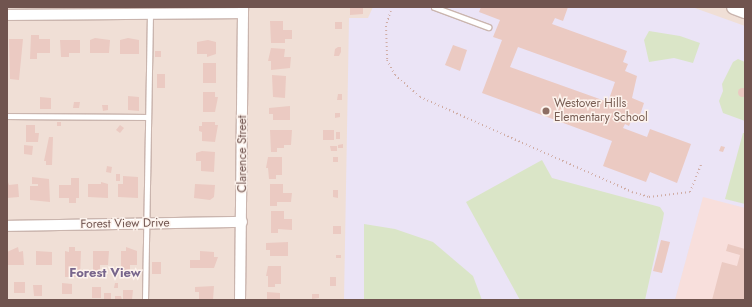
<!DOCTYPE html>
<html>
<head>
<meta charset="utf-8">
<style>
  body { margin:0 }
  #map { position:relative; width:752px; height:307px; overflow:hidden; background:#f9eee7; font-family:Jost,sans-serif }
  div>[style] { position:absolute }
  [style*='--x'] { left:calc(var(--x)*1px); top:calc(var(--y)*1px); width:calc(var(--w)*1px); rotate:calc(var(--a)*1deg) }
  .residential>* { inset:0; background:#f0dfd6 }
  .commercial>* { inset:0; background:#f8dfdc }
  .education>* { inset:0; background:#ebe4f6 }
  .green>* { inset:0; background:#dae5c7 }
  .building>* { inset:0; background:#ebcac2 }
  .round { border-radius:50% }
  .path>* { height:2px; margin-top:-1px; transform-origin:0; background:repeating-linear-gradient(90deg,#d0ada6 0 1px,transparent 0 4px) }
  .roads { filter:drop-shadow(1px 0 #cab5ae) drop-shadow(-1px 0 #cab5ae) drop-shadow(0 1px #cab5ae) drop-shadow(0 -1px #cab5ae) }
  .lane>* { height:5px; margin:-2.5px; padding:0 2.5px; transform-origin:2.5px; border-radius:2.5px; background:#fff }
  .street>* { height:10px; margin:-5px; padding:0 5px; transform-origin:5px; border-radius:5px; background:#fff }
  .secondary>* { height:14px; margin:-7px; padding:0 7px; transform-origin:7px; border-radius:7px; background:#fff }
  .dots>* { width:11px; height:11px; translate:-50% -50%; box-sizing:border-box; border:2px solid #fdf3ed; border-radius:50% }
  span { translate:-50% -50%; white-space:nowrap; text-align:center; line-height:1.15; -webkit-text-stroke:3px #fdf3ed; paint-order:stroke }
  .education-label { font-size:12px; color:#785e54 }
  .left { translate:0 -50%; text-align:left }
  .street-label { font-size:12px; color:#70544f }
  .neighbourhood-label { font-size:13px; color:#78668c; font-weight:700 }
  .frame { position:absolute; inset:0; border:8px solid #70544f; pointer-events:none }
</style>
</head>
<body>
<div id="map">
  <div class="residential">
    <div style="clip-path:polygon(7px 7px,745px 7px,745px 300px,7px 300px)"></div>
  </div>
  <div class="commercial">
    <div style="clip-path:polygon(703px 196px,745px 208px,745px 300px,675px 300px)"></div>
  </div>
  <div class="education">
    <div style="clip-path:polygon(373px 7px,692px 7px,745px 26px,745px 208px,703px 197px,675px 300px,344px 300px,349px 18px,368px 18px)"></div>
  </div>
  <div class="green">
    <div style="clip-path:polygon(649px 31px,680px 36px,700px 43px,693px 63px,674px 58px,649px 62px,644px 40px)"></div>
    <div style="clip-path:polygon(738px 59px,745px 62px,745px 121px,723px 113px,719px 101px,723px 91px,722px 84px,733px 62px)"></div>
    <div style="clip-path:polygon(743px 133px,745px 133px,745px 204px,725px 199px)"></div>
    <div style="clip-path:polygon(542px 160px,552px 178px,660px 207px,664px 213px,663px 219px,645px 300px,520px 300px,466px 202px)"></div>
    <div style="clip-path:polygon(364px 224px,395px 229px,433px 242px,473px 276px,482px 300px,364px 300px)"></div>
  </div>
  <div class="building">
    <div style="clip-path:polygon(350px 7px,363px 7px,363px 14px,350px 15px)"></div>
    <div style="clip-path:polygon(evenodd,481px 7px,568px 7px,563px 21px,555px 18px,552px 24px,627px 51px,623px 62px,628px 64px,625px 71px,637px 76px,632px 98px,644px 103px,640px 115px,634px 113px,629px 126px,625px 124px,623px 128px,647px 137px,650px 129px,691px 144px,677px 183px,650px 172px,646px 182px,603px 166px,612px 141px,482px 93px,502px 40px,493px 37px,500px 20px,479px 12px,481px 7px,518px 47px,615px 82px,608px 102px,510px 67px,518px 47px)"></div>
    <div style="clip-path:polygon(270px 21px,283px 21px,283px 30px,292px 30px,292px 39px,285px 39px,285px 43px,271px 43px)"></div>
    <div style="clip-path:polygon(335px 22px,342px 22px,342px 29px,335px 29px)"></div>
    <div style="clip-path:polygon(31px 35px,39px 35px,39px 39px,50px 39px,50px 53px,37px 53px,37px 59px,30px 59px)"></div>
    <div style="clip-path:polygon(95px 38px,110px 40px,109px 53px,90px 53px,90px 40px)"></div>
    <div style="clip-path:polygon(128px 38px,139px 40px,139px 54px,120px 54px,120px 40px)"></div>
    <div style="clip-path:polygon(9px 39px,23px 39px,19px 80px,10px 79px)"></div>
    <div style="clip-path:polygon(60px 40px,80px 40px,80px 53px,69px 53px,69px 57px,61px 57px)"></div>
    <div style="clip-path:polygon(208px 40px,216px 42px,216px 54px,207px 57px,207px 54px,197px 54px,197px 42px)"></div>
    <div style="clip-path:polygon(453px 45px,467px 50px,460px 71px,445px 65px)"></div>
    <div style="clip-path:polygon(338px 47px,341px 47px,341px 52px,339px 56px,334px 56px,335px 49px)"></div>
    <div style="clip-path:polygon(271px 48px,285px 49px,284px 57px,291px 57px,290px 68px,271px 70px,271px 61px,268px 61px)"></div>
    <div style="clip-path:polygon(155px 51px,161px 51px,161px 57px,155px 57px)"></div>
    <div style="clip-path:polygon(203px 63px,216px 63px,216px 83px,203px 83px)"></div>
    <div style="clip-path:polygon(157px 74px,165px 74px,165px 88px,157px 88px)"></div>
    <div style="clip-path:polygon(272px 75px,286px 76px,285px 98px,273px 97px)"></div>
    <div class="round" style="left:737.5px;top:87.5px;width:9px;height:9px"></div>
    <div style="clip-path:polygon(203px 92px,215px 92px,215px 97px,218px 97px,215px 112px,203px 112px)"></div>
    <div style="clip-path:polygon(338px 94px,342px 94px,342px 100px,337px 100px)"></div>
    <div style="clip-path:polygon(128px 96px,139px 97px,139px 111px,128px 110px)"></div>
    <div style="clip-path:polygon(40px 97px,51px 98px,51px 109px,40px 109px)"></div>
    <div style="clip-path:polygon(74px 102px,80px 102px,79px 108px,73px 108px)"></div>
    <div style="clip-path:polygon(102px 105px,108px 105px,108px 110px,103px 111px)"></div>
    <div style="clip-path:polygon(290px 106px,290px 120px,273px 120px,273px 114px,269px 114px,269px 108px)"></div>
    <div style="clip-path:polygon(335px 113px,340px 113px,340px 117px,335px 118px)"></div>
    <div style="clip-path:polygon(57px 122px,61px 122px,61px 126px,57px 126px)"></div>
    <div style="clip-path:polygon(202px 122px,215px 122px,215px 125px,218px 125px,215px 142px,202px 141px,202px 132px,199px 131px,199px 126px,202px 126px)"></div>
    <div style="clip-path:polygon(26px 125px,35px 125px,35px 133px,39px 133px,38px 142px,26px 142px)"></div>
    <div style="clip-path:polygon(120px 125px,124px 128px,120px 133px,116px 130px)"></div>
    <div style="clip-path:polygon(270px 130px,292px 130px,291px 145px,284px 145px,284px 148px,277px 148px,277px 152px,271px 152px)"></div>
    <div style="clip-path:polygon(323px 130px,334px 130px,334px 140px,323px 140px)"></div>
    <div style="clip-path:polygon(336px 132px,340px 132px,340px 139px,336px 139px)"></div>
    <div style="clip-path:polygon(49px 137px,53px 137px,52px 165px,46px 165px,46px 161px,44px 161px)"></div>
    <div style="clip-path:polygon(343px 144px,343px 148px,338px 148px,338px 145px)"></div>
    <div style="clip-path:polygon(24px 145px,33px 146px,32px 155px,24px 154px)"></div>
    <div style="clip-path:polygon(330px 146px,337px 146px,337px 151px,331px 151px)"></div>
    <div style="clip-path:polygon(721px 146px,725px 147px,723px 152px,719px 151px)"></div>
    <div style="clip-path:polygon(202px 151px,215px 152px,214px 172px,201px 171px,201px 161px,196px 161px,196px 153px)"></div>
    <div style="clip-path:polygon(268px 157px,282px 157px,282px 175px,276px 175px,276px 179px,269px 179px,268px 168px,266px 168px)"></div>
    <div style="clip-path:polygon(333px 157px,338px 157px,338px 162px,333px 162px)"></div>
    <div style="clip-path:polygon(107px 166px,112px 167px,111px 173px,106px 172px)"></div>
    <div style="clip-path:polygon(116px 174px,120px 174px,120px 181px,116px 181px)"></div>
    <div style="clip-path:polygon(123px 176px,138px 177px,138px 198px,118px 197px,118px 184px,123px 184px)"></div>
    <div style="clip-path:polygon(32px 177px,49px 179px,50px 202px,30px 200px,30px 186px,38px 186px,38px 184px,32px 184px)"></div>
    <div style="clip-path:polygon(71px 178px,79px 178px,79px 198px,76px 198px,76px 203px,69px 203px,69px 198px,59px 198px,59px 185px,71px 185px)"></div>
    <div style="clip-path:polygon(7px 179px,9px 185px,18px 184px,19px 197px,7px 198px)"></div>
    <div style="clip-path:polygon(101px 182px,108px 184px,108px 198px,88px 197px,88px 184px,101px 184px)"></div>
    <div style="clip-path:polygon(195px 184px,215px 185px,214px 197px,210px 200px,194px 198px)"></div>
    <div style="clip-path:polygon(270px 184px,283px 184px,283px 193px,292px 193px,291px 202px,277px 202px,277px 206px,270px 206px)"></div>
    <div style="clip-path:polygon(333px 190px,338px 190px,338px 198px,333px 197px)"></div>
    <div style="clip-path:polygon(271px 211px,284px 211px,284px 219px,292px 219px,292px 230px,278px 229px,278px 233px,271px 233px)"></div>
    <div style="clip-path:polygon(333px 226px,341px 226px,341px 234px,333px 234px)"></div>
    <div style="clip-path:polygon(661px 240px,670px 242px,662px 273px,653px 271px)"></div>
    <div style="clip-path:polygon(288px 242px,288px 256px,270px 256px,270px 250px,266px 250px,266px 243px)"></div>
    <div style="clip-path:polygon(728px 244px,745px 249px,745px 300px,712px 300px,722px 262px,737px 266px,740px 255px,726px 251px)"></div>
    <div style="clip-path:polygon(18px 247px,19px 252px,23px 251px,24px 265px,7px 265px,7px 252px)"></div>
    <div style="clip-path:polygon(69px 247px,75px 247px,75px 251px,81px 251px,80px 277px,65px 277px,65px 251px,69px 252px)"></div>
    <div style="clip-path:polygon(126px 247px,137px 251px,137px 265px,130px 265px,130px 272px,127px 272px,127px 276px,121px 276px,121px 251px,126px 251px)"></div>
    <div style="clip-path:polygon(36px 251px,52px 252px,52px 265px,36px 265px)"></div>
    <div style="clip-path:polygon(93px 251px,109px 251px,108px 265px,100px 265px,100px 271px,93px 271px)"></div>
    <div style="clip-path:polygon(200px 251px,214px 252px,214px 257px,218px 257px,214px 268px,190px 268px,190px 260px,200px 260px)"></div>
    <div style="clip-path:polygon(336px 255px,341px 255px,341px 258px,336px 258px)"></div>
    <div style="clip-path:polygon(152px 262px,161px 262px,161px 274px,152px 274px)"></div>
    <div style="clip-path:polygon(268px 266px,281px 266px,281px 284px,275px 284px,275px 287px,268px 287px,268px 276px,266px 276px)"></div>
    <div style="clip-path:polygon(330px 277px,336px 277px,336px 286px,330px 286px)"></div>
    <div style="clip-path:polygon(14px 282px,25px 282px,25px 293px,14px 293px)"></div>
    <div style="clip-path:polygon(62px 283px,72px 284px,72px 294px,62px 294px)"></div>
    <div style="clip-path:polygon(115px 283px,118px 283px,118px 288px,114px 288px)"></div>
    <div style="clip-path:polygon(33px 285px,42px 285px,42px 296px,34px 296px)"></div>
    <div style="clip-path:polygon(214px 286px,213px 300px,199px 300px,199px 292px,195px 292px,195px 287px)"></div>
    <div style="clip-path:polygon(92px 287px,101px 287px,101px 298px,92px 298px)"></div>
    <div style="clip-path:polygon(123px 290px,133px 290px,132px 300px,123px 300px)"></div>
    <div style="clip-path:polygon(267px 292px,280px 293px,280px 300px,267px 300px)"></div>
    <div style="clip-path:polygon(104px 293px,111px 293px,111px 300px,104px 300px)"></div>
    <div style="clip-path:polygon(312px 294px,319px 294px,319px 298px,312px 299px)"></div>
    <div style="clip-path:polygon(115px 296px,121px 296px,122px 300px,115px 300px)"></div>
  </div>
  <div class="path">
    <div style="--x:392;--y:7;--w:20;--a:108"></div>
    <div style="--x:386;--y:26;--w:34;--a:88"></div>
    <div style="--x:387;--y:60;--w:17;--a:62"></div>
    <div style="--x:395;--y:75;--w:33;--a:41"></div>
    <div style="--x:420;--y:97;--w:232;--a:24.1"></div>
    <div style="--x:632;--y:192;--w:18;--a:16"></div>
    <div style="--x:649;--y:197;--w:41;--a:-7"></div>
    <div style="--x:690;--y:192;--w:31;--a:-68"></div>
  </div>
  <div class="roads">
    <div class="lane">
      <div style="--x:434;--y:7;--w:58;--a:20.3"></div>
      <div style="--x:7;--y:116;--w:140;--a:0.4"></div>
      <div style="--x:145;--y:300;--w:286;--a:-89"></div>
    </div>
    <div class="street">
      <div style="--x:7;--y:15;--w:236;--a:-0.5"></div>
      <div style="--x:7;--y:226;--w:235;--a:-1"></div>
      <div style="--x:240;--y:300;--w:293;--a:-89.4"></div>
    </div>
    <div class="secondary">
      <div style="--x:734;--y:7;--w:12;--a:20"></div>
    </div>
  </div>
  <div class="dots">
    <div style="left:546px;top:111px;background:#8d6e63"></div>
  </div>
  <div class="education-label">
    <span class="left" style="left:554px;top:111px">Westover Hills<br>Elementary School</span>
  </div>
  <div class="street-label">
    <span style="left:243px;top:154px;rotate:-90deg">Clarence Street</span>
    <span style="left:125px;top:224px;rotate:-1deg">Forest View Drive</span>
  </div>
  <div class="neighbourhood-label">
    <span style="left:105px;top:273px">Forest View</span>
  </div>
  <div class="frame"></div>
</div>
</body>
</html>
